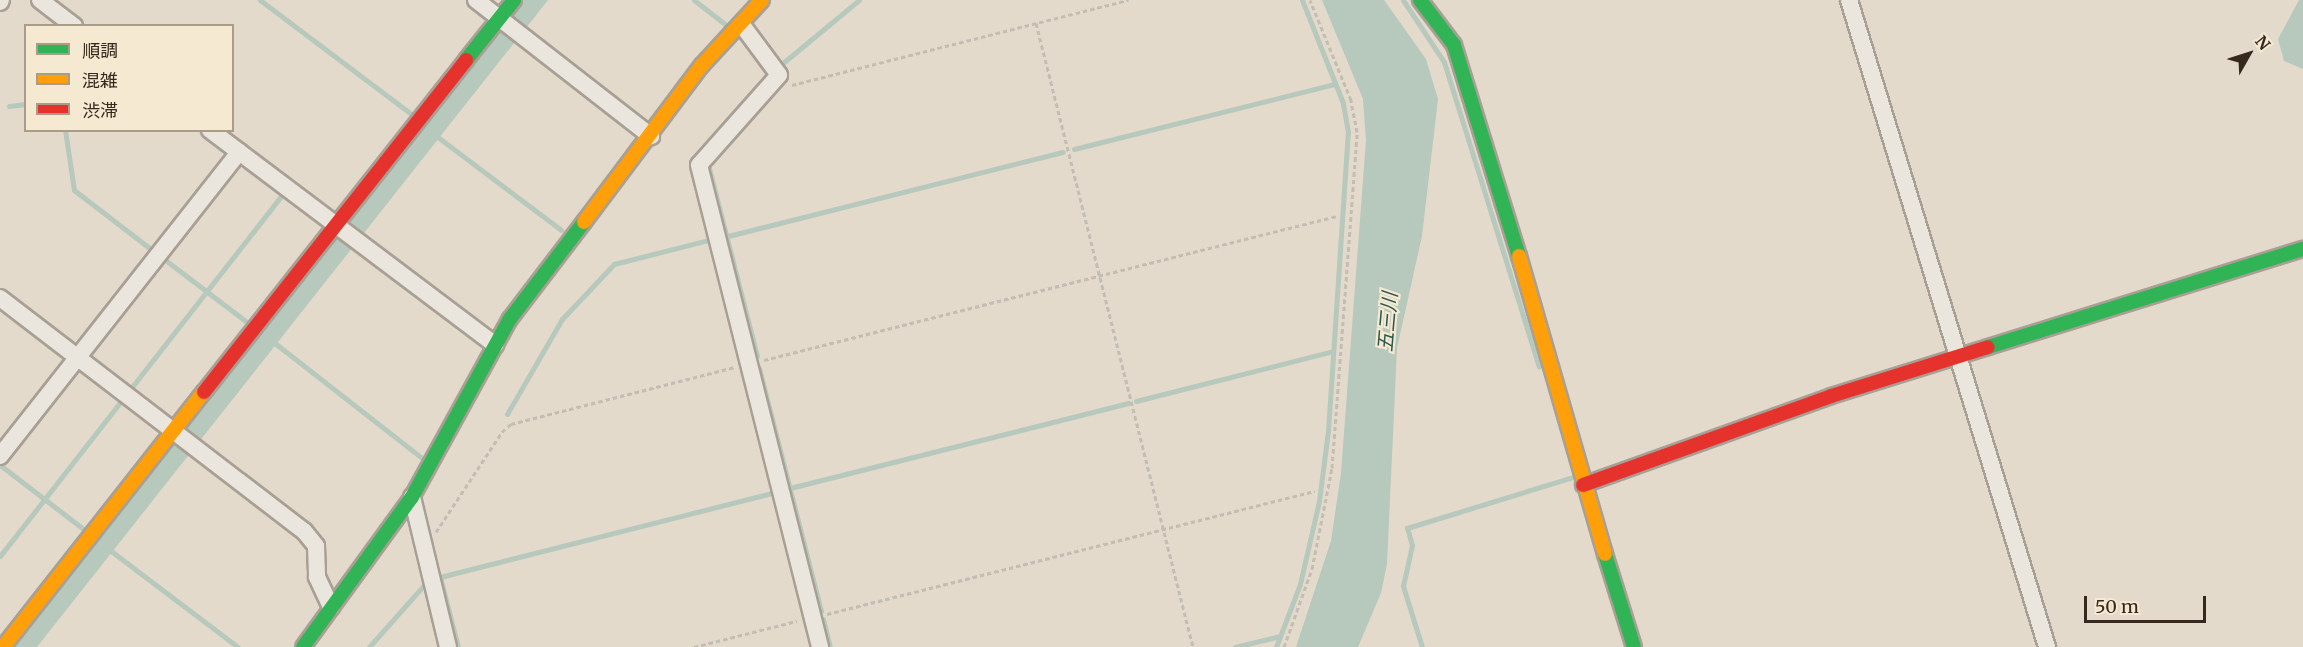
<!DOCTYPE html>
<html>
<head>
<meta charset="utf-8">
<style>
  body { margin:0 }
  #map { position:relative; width:2303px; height:647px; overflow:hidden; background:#e3dacb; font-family:Merriweather,"Noto Sans JP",serif }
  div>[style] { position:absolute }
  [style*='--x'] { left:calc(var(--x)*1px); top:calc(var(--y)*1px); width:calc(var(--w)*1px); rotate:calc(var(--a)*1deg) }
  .water>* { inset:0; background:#b7c8bc }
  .stream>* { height:5px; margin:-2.5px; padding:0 2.5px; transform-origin:2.5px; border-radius:2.5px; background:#b7c8bc }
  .path>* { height:3px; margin-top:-1.5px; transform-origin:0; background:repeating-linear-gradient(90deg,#c3bdb4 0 4.5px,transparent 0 7.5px) }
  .roads { filter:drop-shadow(2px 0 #a89f95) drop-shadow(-2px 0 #a89f95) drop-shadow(0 2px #a89f95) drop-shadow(0 -2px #a89f95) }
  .street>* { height:16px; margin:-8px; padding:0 8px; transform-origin:8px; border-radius:8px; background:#ebe6dd }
  .fast>* { height:14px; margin:-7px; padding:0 7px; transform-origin:7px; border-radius:7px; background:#30b455 }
  .slow>* { height:14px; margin:-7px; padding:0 7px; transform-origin:7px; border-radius:7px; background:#ff9f0a }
  .jam>* { height:14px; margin:-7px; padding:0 7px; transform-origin:7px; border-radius:7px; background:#e5322d }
  span { translate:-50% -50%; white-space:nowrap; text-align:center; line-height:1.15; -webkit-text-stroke:4.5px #f5e9d1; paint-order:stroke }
  .water-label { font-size:20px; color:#2d5651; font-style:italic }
  .legend { position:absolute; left:24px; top:24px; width:210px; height:108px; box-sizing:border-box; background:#f5e9d1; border:2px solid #a99c89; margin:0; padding:8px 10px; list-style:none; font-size:18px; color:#36281d }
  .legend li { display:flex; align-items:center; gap:12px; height:30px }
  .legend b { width:30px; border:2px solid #a99c89 }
  .north { position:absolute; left:2219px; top:24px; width:60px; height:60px; -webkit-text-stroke:4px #f5e9d1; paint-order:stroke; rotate:51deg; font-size:16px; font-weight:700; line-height:24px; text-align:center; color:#36281d }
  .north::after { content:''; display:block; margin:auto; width:21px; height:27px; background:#36281d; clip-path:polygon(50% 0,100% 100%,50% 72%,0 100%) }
  .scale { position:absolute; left:2084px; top:596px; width:122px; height:27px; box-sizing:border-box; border:3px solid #36281d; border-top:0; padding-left:8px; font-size:18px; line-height:21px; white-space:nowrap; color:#36281d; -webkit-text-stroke:4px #f5e9d1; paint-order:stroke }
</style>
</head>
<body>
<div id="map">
  <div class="water">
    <div style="clip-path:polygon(521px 0,548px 0,37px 647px,7px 647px)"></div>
    <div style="clip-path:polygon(1322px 0,1384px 0,1426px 59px,1438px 99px,1422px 236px,1397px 348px,1387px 564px,1381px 593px,1358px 647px,1296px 647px,1331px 541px,1341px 473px,1366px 140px,1363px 99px)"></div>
    <div style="clip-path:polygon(2299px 0,2303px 0,2303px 69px,2284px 61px,2278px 39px)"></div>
  </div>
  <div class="stream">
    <div style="--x:260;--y:0;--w:194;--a:37"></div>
    <div style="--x:694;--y:0;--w:46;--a:37.9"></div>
    <div style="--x:1403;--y:0;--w:74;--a:56.5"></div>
    <div style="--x:1444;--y:62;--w:319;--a:72.7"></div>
    <div style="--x:778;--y:67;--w:105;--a:-39.6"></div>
    <div style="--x:9;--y:106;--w:17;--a:-7"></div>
    <div style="--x:65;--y:130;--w:61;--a:81.5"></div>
    <div style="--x:74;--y:190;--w:98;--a:37.6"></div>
    <div style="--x:439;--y:138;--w:153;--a:37"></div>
    <div style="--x:1074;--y:149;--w:269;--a:-14"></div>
    <div style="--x:709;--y:168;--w:194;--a:75.7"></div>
    <div style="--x:728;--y:236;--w:345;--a:-14.1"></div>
    <div style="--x:160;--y:256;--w:114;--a:37.2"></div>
    <div style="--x:276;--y:344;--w:185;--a:38"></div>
    <div style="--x:759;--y:368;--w:251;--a:75.7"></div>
    <div style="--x:128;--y:392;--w:254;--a:-52"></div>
    <div style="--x:1136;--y:401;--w:200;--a:-14.2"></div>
    <div style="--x:507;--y:414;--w:110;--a:-59.9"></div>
    <div style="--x:562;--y:319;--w:76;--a:-46.6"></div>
    <div style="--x:614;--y:264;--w:101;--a:-14.3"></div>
    <div style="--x:0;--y:465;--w:108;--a:37.5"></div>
    <div style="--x:786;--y:489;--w:353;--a:-14.1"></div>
    <div style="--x:111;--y:551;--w:159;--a:37.1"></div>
    <div style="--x:0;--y:556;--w:198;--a:-52"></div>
    <div style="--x:823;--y:619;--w:29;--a:76"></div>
    <div style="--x:369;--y:647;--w:84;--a:-48.4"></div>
    <div style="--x:458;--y:647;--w:72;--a:-104.4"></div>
    <div style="--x:440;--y:577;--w:346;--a:-14.2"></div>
    <div style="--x:1235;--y:647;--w:46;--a:-13.7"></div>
    <div style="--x:1276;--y:647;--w:67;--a:-69.1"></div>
    <div style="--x:1300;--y:584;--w:85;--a:-77.1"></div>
    <div style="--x:1319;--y:501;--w:71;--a:-82.7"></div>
    <div style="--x:1328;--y:431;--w:300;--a:-86.2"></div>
    <div style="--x:1348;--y:132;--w:29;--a:-100"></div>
    <div style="--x:1343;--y:103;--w:111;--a:-111.7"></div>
    <div style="--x:1422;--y:647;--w:64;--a:-107.3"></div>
    <div style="--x:1403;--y:586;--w:42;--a:-77.6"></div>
    <div style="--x:1412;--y:545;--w:18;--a:-106"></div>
    <div style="--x:1407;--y:528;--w:174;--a:-17.1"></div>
  </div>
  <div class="path">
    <div style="--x:1036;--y:23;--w:643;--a:75.88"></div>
    <div style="--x:792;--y:85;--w:347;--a:-14.2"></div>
    <div style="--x:764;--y:360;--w:591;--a:-14.11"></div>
    <div style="--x:436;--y:532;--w:120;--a:-56.6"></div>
    <div style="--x:502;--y:432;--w:12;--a:-42"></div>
    <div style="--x:511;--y:424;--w:230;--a:-14.3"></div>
    <div style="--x:827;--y:614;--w:503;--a:-14.15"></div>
    <div style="--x:694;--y:647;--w:106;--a:-14.2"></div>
    <div style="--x:1284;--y:647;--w:83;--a:-70.3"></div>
    <div style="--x:1312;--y:569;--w:103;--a:-78.8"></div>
    <div style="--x:1332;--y:468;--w:337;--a:-85.7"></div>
    <div style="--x:1357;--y:132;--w:33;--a:-101"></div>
    <div style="--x:1351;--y:100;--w:108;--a:-112.3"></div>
  </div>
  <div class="roads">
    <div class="street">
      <div style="--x:40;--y:0;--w:43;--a:37.4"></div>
      <div style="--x:476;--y:0;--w:222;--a:37.9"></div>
      <div style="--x:1849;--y:0;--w:677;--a:72.98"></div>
      <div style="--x:0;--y:2;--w:2;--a:-63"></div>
      <div style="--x:742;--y:25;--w:62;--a:53.5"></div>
      <div style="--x:779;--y:75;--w:120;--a:131.6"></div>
      <div style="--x:699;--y:165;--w:497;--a:75.9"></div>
      <div style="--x:210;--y:130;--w:357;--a:37"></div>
      <div style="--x:0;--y:298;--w:383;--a:37.5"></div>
      <div style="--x:304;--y:531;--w:19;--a:51"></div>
      <div style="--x:316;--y:546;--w:31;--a:88"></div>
      <div style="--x:317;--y:577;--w:33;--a:65"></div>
      <div style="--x:0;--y:456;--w:387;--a:-51.8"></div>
      <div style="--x:412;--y:497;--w:154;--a:76.5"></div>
    </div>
    <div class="fast">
      <div style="--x:1420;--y:0;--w:56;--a:52.9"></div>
      <div style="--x:1454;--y:45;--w:221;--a:72.9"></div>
      <div style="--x:466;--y:60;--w:77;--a:-51.3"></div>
      <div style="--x:1988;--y:347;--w:330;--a:-17.3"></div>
      <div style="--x:1605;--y:554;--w:97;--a:72.7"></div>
      <div style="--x:303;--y:647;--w:185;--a:-54"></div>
      <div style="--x:412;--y:497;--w:203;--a:-61.2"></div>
      <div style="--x:510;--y:319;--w:122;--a:-52.7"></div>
    </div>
    <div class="slow">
      <div style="--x:584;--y:222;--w:196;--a:-53.1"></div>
      <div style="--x:702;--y:65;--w:88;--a:-47.3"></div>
      <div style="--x:1519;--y:256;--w:310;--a:73.9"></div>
      <div style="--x:3;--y:647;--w:325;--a:-51.8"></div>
    </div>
    <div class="jam">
      <div style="--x:204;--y:392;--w:423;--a:-51.7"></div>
      <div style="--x:1583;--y:485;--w:263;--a:-19.7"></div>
      <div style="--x:1831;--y:396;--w:164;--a:-17.3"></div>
    </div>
  </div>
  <div class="water-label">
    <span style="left:1387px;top:322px;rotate:-85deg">五三川</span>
  </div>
  <ul class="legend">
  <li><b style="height:8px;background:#30b455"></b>順調</li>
  <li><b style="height:8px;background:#ff9f0a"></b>混雑</li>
  <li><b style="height:8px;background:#e5322d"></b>渋滞</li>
  </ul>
  <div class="north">N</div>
  <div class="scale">50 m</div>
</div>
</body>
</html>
